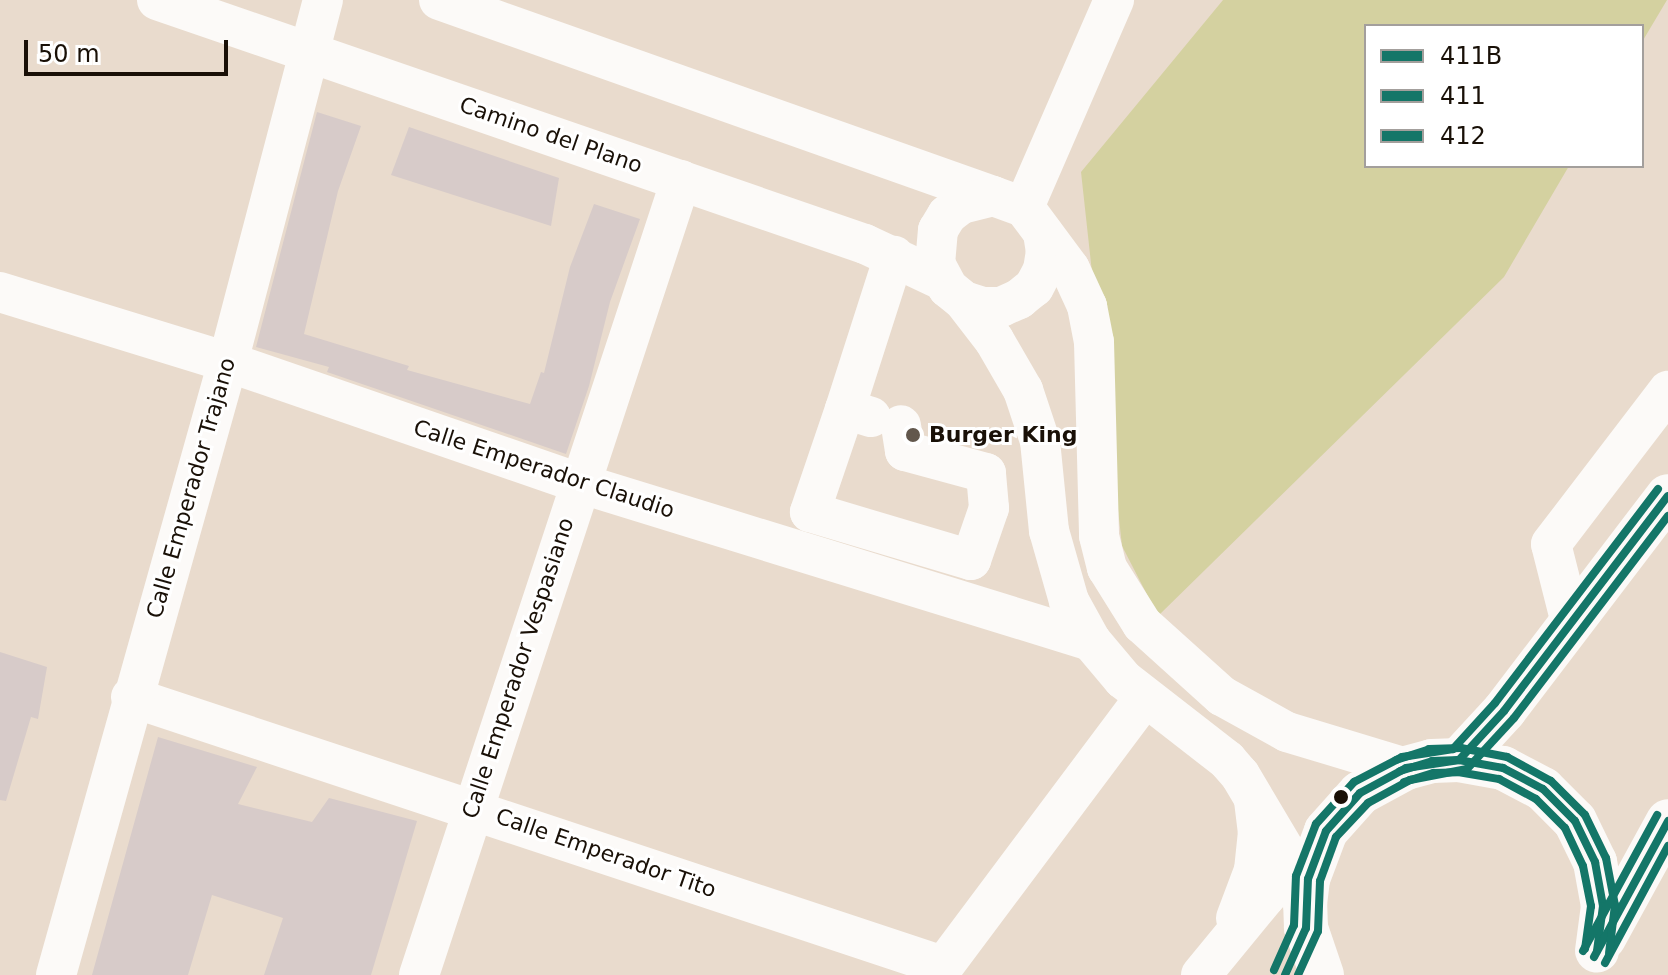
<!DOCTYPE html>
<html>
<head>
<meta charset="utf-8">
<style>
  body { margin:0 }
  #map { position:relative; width:1668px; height:975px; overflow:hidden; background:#e9dbcd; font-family:"DejaVu Sans",sans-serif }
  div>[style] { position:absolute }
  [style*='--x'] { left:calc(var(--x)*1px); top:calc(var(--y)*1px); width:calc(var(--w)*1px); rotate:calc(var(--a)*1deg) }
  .green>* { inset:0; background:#d4d1a0 }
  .building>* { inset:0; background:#d7cbc9 }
  .minor>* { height:40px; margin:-20px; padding:0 20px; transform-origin:20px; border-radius:20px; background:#fcfaf8 }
  .highway>* { height:44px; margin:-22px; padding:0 22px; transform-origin:22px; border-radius:22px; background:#fcfaf8 }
  .bus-1>* { height:8px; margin:-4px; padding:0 4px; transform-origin:4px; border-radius:4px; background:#147668 }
  .bus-2>* { height:8px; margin:-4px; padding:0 4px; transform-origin:4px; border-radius:4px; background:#147668 }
  .bus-3>* { height:8px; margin:-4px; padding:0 4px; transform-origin:4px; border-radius:4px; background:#147668 }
  .dots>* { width:22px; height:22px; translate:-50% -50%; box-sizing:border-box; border:4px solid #fff; border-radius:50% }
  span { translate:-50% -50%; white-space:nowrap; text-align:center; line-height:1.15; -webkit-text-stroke:6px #fff; paint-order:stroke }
  .street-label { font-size:22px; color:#191007 }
  .poi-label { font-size:22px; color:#191007; font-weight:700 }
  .left { translate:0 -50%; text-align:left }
  .legend { position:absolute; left:1364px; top:24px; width:280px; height:144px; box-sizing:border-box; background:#fff; border:2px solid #a39f9c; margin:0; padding:10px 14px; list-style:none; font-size:24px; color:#191007 }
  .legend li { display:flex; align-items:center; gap:16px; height:40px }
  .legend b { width:40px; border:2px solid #a39f9c }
  .scale { position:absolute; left:24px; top:40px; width:204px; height:36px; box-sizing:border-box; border:4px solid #191007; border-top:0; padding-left:10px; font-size:24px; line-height:28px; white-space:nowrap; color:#191007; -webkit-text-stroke:6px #fff; paint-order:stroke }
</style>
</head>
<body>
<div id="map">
  <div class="green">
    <div style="clip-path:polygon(1223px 0,1667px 0,1642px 42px,1642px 26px,1366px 26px,1366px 166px,1569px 166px,1504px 277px,1158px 616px,1122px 546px,1081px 172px)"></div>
  </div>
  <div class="building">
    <div style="clip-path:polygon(317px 112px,361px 126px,338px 191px,304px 334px,409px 366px,407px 370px,530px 404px,541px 372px,544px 373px,570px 267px,594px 204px,640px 219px,610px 302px,589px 386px,566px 454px,327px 372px,329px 367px,256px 347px)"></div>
    <div style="clip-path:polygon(409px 127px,559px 178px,551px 226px,391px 175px)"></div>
    <div style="clip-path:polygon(0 652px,47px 667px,38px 719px,31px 717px,6px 801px,0 800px)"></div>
    <div style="clip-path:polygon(158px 737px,257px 767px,238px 804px,312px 822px,329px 798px,417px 821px,371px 975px,264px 975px,283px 918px,212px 895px,188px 975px,92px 975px)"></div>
  </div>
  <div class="minor">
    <div style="--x:157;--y:0;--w:749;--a:19.02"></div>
    <div style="--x:865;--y:244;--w:85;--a:25.1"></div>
    <div style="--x:439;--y:0;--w:588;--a:19.48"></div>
    <div style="--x:1024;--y:207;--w:226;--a:-66.5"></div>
    <div style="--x:0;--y:292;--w:239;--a:17.1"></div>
    <div style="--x:228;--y:362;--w:371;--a:19"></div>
    <div style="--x:579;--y:483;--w:536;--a:17.15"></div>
    <div style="--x:964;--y:301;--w:19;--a:18"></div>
    <div style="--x:982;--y:307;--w:19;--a:0"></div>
    <div style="--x:1001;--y:307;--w:20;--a:-24"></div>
    <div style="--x:1019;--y:299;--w:19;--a:-39"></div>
    <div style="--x:1034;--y:287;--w:19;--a:-62"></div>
    <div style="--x:1043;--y:270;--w:18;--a:-81"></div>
    <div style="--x:1046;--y:252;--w:19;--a:-99"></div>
    <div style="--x:845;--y:409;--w:109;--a:108.8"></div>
    <div style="--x:810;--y:512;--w:168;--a:16.6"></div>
    <div style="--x:971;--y:560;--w:55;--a:-70.9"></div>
    <div style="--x:989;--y:508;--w:35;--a:-95"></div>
    <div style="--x:986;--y:473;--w:84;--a:-164.8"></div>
    <div style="--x:905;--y:451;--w:26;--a:-99"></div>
    <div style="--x:871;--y:417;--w:27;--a:-163"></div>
    <div style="--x:845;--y:409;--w:161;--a:-72.2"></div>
    <div style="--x:1571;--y:623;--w:81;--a:-104.2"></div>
    <div style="--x:1551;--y:544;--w:193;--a:-52.6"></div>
    <div style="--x:131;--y:697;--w:855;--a:18.33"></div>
    <div style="--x:1308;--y:879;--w:38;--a:-129"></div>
    <div style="--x:1284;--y:849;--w:86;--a:-120.7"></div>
    <div style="--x:1240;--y:775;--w:20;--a:-131"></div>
    <div style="--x:1227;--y:760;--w:132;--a:-142.1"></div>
    <div style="--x:1123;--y:679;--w:50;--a:-130.1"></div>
    <div style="--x:1091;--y:641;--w:46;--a:-118.8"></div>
    <div style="--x:1069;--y:601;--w:73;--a:-105.9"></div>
    <div style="--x:1049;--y:531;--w:90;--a:-95.7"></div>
    <div style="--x:1040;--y:441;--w:54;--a:-108.4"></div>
    <div style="--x:1023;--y:390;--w:58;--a:-120.1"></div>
    <div style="--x:994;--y:340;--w:49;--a:-127.6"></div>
    <div style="--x:964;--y:301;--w:21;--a:-141"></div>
    <div style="--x:948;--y:288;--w:27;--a:-118"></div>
    <div style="--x:935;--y:264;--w:34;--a:-85"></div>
    <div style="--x:938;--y:230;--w:17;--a:-59"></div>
    <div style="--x:947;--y:215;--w:18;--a:-38"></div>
    <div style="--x:961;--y:204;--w:33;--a:-14"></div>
    <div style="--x:993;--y:196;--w:33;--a:20"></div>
    <div style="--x:1024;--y:207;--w:77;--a:53.4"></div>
    <div style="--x:1070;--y:269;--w:41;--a:65.3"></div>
    <div style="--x:1087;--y:306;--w:37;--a:79"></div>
    <div style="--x:1094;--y:342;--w:194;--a:88.5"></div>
    <div style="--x:1099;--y:536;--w:33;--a:76"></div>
    <div style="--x:1107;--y:568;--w:66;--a:58"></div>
    <div style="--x:1142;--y:624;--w:108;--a:42"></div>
    <div style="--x:1222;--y:696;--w:74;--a:29"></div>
    <div style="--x:1287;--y:732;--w:124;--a:16.8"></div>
    <div style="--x:1236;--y:918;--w:51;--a:-69.4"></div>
    <div style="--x:1254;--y:870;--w:37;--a:-84"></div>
    <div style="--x:1258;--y:833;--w:31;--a:-97"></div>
    <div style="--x:56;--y:975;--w:637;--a:-74.33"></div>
    <div style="--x:228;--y:362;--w:374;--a:-75.3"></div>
    <div style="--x:419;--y:975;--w:837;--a:-71.76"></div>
    <div style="--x:937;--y:975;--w:346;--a:-53.2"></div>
    <div style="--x:1201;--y:975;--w:101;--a:-50.6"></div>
    <div style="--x:1265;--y:897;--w:45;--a:-46.8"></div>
    <div style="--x:1296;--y:864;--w:25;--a:-34"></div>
  </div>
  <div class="highway">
    <div style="--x:1459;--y:760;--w:67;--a:-47.4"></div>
    <div style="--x:1504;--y:711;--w:270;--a:-52.7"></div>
    <div style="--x:1604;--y:938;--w:133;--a:-61.3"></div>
    <div style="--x:1322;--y:975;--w:50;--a:-108.8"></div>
    <div style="--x:1306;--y:928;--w:24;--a:-92"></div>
    <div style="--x:1305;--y:904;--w:25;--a:-83"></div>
    <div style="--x:1308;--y:879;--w:51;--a:-69.4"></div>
    <div style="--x:1326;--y:831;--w:51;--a:-48.2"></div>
    <div style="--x:1360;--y:793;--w:52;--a:-28.5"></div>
    <div style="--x:1406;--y:768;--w:27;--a:-15"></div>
    <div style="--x:1432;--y:761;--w:27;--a:-2"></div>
    <div style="--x:1459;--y:760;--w:45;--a:10.3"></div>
    <div style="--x:1503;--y:768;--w:45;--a:27.7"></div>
    <div style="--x:1543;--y:789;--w:45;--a:45"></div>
    <div style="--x:1575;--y:821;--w:46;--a:64"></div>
    <div style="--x:1595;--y:862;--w:45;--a:79.7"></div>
    <div style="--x:1603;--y:906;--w:45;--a:97.6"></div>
  </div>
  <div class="bus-1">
    <div style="--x:1400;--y:771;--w:34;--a:-17"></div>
    <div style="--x:1432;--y:761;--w:27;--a:-2"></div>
    <div style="--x:1459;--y:760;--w:45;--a:10.3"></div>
    <div style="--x:1503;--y:768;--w:45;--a:27.7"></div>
    <div style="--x:1543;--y:789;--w:45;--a:45"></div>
    <div style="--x:1575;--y:821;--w:46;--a:64"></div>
    <div style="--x:1595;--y:862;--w:45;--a:79.7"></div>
    <div style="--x:1603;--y:906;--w:45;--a:97.6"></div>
    <div style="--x:1594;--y:957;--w:155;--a:-61.4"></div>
    <div style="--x:1285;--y:975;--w:51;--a:-65.9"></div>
    <div style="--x:1306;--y:928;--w:49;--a:-87.7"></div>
    <div style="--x:1308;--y:879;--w:51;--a:-69.4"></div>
    <div style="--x:1326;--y:831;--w:51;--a:-48.2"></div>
    <div style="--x:1360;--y:793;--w:52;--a:-28.5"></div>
    <div style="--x:1406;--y:768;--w:54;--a:-8.6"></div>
    <div style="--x:1459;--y:760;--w:67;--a:-47.4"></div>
    <div style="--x:1504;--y:711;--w:270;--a:-52.7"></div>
  </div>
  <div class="bus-2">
    <div style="--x:1404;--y:782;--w:31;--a:-17"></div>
    <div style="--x:1434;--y:773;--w:24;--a:-2"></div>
    <div style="--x:1458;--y:772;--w:42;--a:9.7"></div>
    <div style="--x:1499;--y:779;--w:42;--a:28.4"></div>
    <div style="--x:1536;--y:799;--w:41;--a:45"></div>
    <div style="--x:1565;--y:828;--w:42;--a:64.7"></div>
    <div style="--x:1583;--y:866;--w:41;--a:78.7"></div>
    <div style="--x:1591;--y:906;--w:43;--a:97.9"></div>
    <div style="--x:1605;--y:963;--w:133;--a:-61.7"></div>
    <div style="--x:1298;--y:975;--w:48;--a:-65.6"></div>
    <div style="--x:1318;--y:931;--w:50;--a:-87.7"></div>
    <div style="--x:1320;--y:881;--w:47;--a:-70"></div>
    <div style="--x:1336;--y:837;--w:47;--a:-46.7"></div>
    <div style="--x:1368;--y:803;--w:48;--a:-28.7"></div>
    <div style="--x:1410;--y:780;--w:58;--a:-10.9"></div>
    <div style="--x:1467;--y:769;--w:69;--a:-47.3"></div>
    <div style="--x:1514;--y:718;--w:254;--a:-52.7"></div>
  </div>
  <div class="bus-3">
    <div style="--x:1396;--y:760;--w:35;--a:-18"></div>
    <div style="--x:1429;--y:749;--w:32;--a:-2"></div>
    <div style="--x:1461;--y:748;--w:47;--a:11.1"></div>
    <div style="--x:1507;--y:757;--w:50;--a:28.6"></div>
    <div style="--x:1551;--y:781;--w:48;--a:45"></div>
    <div style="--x:1585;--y:815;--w:48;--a:64"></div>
    <div style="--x:1606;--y:858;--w:48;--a:79.2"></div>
    <div style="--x:1615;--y:905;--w:48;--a:97.1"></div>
    <div style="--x:1583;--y:951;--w:155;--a:-61.4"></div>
    <div style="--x:1274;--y:970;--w:49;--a:-66"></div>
    <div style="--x:1294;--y:925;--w:49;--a:-87.7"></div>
    <div style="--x:1296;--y:876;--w:56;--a:-69"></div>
    <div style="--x:1316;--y:824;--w:57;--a:-47.9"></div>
    <div style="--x:1354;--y:782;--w:54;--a:-27.5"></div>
    <div style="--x:1402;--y:757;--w:52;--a:-8.9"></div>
    <div style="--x:1453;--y:749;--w:62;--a:-47.6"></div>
    <div style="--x:1495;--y:703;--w:269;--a:-52.7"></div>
  </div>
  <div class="dots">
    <div style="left:913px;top:435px;background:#62574c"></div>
    <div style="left:1341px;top:797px;background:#191007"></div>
  </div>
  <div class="street-label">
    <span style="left:551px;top:135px;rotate:19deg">Camino del Plano</span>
    <span style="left:544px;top:469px;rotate:18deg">Calle Emperador Claudio</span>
    <span style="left:191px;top:488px;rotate:-74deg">Calle Emperador Trajano</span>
    <span style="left:518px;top:668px;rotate:-72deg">Calle Emperador Vespasiano</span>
    <span style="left:606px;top:853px;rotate:19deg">Calle Emperador Tito</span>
  </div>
  <div class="poi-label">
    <span class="left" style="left:929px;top:435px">Burger King</span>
  </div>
  <ul class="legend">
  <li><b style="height:10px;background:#147668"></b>411B</li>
  <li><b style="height:10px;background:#147668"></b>411</li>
  <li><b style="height:10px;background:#147668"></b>412</li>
  </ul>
  <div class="scale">50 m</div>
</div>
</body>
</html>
